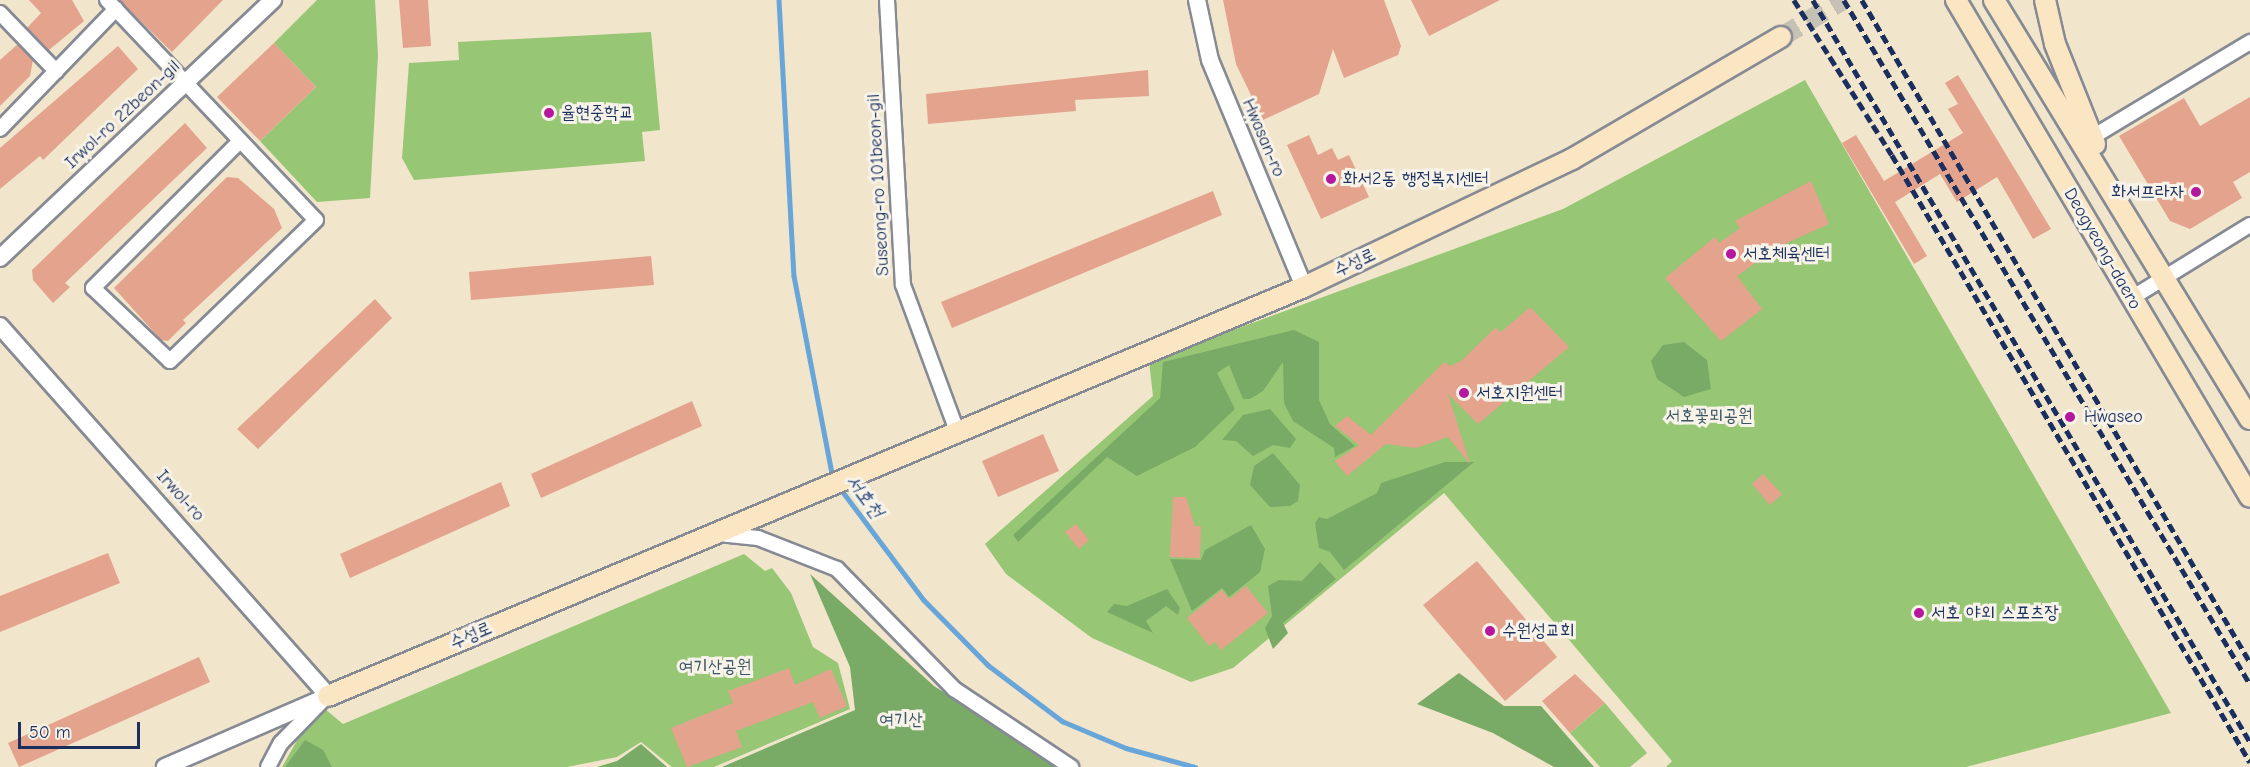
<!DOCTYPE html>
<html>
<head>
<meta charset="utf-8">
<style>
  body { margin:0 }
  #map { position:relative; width:2250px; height:767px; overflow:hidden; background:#f1e5cb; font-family:"Comic Neue","Poor Story",sans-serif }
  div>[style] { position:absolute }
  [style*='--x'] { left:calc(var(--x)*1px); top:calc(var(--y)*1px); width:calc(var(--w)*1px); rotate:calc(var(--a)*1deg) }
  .green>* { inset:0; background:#97c675 }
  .forest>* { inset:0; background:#79ab66 }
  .stream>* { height:4.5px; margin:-2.25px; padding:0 2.25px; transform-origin:2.25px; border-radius:2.25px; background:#68a5d9 }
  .building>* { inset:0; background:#e4a38d }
  .secondary-tunnel>* { height:20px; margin-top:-10px; transform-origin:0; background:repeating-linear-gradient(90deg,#c6c1b5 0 20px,transparent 0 30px) }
  .roads { filter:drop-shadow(2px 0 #868a94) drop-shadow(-2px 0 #868a94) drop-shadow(0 2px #868a94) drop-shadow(0 -2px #868a94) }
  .minor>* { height:14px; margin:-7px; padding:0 7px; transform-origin:7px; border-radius:7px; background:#fff }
  .tertiary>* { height:16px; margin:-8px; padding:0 8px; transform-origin:8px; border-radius:8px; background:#fff }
  .secondary>* { height:20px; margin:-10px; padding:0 10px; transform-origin:10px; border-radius:10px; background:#fbe6c4 }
  .rail>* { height:4.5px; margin-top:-2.25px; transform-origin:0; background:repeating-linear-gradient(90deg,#1b2f5e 0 9px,transparent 0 13.5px) }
  .dots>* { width:16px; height:16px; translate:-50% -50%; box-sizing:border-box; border:3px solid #f7f3e8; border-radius:50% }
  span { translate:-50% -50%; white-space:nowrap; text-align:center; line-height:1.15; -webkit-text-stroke:6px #f7f3e8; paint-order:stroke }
  .poi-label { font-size:18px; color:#1b2f5e }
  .left { translate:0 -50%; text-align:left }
  .right { translate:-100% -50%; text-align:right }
  .street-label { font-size:18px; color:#1b2f5e }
  .park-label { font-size:18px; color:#3a5564 }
  .water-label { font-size:20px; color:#325283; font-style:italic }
  .scale { position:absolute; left:18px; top:722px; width:122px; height:27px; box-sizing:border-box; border:3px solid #1b2f5e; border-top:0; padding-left:8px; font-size:18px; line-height:21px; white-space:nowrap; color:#1b2f5e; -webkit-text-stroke:4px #f7f3e8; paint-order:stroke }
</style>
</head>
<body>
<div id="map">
  <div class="green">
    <div style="clip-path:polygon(317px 0,375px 0,378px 55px,370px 198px,317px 202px,260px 141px,316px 87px,274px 43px)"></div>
    <div style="clip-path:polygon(651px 32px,660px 130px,642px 132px,645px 161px,414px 180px,402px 158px,409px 63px,459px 60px,458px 42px)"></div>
    <div style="clip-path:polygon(1805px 80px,2171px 713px,1966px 767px,1666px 767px,1672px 761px,1444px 493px,1233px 668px,1191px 682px,1092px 638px,1006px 574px,985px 544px,1153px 396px,1149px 361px,1563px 209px)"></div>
    <div style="clip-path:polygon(744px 554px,765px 571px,772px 568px,791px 593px,813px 647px,838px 663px,850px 709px,714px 767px,672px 767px,641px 742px,617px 757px,567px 767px,282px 767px,303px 730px,325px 709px,343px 724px)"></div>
    <div style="clip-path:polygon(1605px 703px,1647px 753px,1630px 767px,1600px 767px,1570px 733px)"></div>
  </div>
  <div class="forest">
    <div style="clip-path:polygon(1294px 330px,1319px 342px,1319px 400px,1330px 424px,1355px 446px,1335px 457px,1334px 448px,1293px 421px,1284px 403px,1283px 362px,1263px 391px,1250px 399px,1243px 399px,1229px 365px,1217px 373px,1235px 409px,1195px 447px,1137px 476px,1107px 457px,1018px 542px,1013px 535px,1160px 398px,1163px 362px)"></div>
    <div style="clip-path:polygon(1684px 342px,1707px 360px,1711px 389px,1684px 397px,1657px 379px,1651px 361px,1663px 345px)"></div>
    <div style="clip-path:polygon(1270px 409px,1296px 439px,1290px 448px,1273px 445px,1253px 456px,1236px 441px,1222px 440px,1243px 415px)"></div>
    <div style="clip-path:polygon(1273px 453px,1300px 485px,1298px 501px,1290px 506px,1270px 507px,1250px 485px,1254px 466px)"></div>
    <div style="clip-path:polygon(1445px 462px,1474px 462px,1344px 570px,1330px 552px,1319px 548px,1315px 523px,1319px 517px,1327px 519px,1377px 493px,1381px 483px)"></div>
    <div style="clip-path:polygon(1251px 525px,1265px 549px,1260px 572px,1229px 597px,1222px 588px,1192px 611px,1170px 559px,1201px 560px,1205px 550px)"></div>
    <div style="clip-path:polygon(1320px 562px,1336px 579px,1283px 623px,1288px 633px,1273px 649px,1265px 628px,1272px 616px,1268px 586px,1279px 580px,1302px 581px)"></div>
    <div style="clip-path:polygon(810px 574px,934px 686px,1062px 767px,722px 767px,855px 710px,850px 667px)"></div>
    <div style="clip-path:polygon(1167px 589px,1180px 608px,1178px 615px,1166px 606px,1146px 621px,1153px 633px,1107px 612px,1114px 604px,1127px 606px)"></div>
    <div style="clip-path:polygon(1459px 673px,1504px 706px,1541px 706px,1594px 767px,1554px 767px,1493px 733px,1417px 704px)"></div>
    <div style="clip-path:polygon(305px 740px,323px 750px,332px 767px,285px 767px)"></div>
    <div style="clip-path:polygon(641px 744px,667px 767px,597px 767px,617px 761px)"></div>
  </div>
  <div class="stream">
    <div style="--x:779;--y:0;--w:276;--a:86.9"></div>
    <div style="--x:794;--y:276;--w:207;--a:79.1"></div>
    <div style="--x:840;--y:488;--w:139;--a:53.2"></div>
    <div style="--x:923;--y:599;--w:93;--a:45.4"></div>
    <div style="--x:988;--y:665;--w:93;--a:37.1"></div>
    <div style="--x:1062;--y:721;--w:69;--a:22.9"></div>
    <div style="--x:1126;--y:748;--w:72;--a:15.4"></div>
  </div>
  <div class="building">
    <div style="clip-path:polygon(29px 0,72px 0,84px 21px,49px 50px,27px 28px,41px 13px)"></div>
    <div style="clip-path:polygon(119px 0,223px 0,172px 52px)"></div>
    <div style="clip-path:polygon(399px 0,428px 0,431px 46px,403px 48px)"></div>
    <div style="clip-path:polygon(1223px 0,1384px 0,1401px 46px,1398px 55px,1344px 78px,1333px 49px,1319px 94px,1263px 120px,1236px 64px)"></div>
    <div style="clip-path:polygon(1411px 0,1500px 0,1429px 36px)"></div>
    <div style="clip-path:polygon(274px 43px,316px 87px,260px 141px,217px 97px)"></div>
    <div style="clip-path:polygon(18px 44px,33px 60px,30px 76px,0 106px,0 60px)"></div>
    <div style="clip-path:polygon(118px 46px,138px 69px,43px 160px,40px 156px,0 189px,0 148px)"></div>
    <div style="clip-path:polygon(1148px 70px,1149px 96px,1075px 100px,1076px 111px,928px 124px,926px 94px)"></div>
    <div style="clip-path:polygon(1958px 75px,2051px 229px,2033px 239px,1997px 177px,1957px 202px,1940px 174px,1895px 202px,1927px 256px,1914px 264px,1842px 143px,1856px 135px,1884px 181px,1963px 133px,1948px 109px,1958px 104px,1945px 83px)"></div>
    <div style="clip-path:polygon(2250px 97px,2250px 172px,2233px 182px,2242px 198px,2190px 229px,2170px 221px,2119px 136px,2184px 98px,2200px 126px)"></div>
    <div style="clip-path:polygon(185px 123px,207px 148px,65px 283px,70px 287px,53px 303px,33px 280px,32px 270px)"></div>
    <div style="clip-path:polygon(1309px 135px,1318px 155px,1332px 148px,1338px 160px,1349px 155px,1369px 197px,1321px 219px,1287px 145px)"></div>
    <div style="clip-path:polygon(227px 177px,238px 178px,274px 209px,282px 228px,183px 320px,186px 323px,168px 341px,161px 340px,114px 288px)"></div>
    <div style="clip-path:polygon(1811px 181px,1829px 224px,1778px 247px,1737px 276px,1762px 309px,1721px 341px,1665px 278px,1715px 237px,1719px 243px,1740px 228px,1735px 221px)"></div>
    <div style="clip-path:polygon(1213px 191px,1222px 215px,952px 328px,941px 302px)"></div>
    <div style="clip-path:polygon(651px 256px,654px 285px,471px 300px,469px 272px)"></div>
    <div style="clip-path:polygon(375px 299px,392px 318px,258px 449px,237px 429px)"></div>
    <div style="clip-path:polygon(1530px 307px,1569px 347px,1478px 424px,1448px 394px,1470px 464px,1448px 437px,1416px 448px,1386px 444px,1347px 476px,1335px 461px,1359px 445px,1335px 426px,1347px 416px,1371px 435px,1444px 362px,1450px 366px,1461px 361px,1495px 328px,1501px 332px)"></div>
    <div style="clip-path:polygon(692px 401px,702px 426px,541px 498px,531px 474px)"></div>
    <div style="clip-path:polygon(1043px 434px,1059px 471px,998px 497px,982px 461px)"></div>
    <div style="clip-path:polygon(1763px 474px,1782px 494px,1770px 505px,1752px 484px)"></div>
    <div style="clip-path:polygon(501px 482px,510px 506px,350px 578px,340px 554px)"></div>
    <div style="clip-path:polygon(1173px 497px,1186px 497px,1195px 526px,1201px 526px,1200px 558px,1170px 557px)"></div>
    <div style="clip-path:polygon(1076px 524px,1089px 540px,1079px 549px,1065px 532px)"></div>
    <div style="clip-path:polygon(108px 553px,120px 583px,0 632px,0 596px)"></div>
    <div style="clip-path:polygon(1477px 561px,1557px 657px,1505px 701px,1423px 605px)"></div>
    <div style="clip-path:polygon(1246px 586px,1268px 613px,1221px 650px,1215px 642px,1209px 646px,1187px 618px,1222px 590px,1229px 599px)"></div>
    <div style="clip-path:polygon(199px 657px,210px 682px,19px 767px,8px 743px)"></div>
    <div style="clip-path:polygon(789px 668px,795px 685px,831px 669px,847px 706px,820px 718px,813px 702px,736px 731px,742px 747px,687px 767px,671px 728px,733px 703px,728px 691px)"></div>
    <div style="clip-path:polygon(1575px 674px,1605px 703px,1570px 733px,1542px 701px)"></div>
  </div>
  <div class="secondary-tunnel">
    <div style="--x:1781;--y:37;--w:72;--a:-30.8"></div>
  </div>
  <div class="roads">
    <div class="minor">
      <div style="--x:107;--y:0;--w:303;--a:46.5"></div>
      <div style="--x:316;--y:220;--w:203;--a:136"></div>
      <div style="--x:170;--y:361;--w:106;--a:-136.5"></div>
      <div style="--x:93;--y:288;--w:208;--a:-45"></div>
      <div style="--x:887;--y:0;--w:285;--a:86.8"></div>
      <div style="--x:903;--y:285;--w:156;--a:69.7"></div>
      <div style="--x:0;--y:13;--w:81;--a:46"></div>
      <div style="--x:0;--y:129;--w:167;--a:-46"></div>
      <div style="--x:2086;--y:141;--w:192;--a:-31.1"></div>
      <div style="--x:2130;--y:299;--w:141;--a:-31.7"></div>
      <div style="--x:719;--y:534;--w:39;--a:6"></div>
      <div style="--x:758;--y:538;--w:85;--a:21.4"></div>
      <div style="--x:837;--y:569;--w:168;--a:45.7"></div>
      <div style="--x:954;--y:689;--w:141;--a:33.7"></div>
      <div style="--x:268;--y:767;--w:27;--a:-62"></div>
      <div style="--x:281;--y:743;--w:62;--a:-45.7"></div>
    </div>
    <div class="tertiary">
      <div style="--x:1197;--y:0;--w:61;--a:77.8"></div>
      <div style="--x:1210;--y:60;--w:246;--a:67.5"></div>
      <div style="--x:0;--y:258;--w:376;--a:-43.4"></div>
      <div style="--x:0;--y:326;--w:494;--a:48.4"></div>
      <div style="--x:328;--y:696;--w:178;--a:156.5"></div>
    </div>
    <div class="secondary">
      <div style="--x:1956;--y:0;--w:577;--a:59.39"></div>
      <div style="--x:1994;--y:0;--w:491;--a:58.6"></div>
      <div style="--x:2045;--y:0;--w:45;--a:77.2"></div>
      <div style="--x:2055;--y:44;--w:108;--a:68.2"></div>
      <div style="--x:328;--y:696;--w:1058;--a:-22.74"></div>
      <div style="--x:1304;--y:287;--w:297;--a:-25.5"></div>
      <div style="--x:1572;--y:159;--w:242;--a:-30.3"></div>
    </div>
  </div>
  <div class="rail">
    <div style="--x:1794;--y:0;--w:183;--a:57.7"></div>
    <div style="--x:1892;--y:155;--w:705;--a:59.47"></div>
    <div style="--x:1813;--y:0;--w:861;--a:59.5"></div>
    <div style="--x:1844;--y:0;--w:795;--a:59.31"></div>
    <div style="--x:1862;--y:0;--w:767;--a:59.63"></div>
  </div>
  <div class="dots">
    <div style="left:549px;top:113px;background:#b5179e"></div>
    <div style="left:1331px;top:179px;background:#b5179e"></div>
    <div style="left:2196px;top:192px;background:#b5179e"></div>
    <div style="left:1731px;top:254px;background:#b5179e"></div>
    <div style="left:1464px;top:393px;background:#b5179e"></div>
    <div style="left:2070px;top:417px;background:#b5179e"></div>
    <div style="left:1919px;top:613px;background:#b5179e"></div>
    <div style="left:1490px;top:631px;background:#b5179e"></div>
  </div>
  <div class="poi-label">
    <span class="left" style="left:561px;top:113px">율현중학교</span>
    <span class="left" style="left:1343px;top:179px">화서2동 행정복지센터</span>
    <span class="right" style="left:2184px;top:192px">화서프라자</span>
    <span class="left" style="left:1743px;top:254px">서호체육센터</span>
    <span class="left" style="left:1476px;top:393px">서호지원센터</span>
    <span class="left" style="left:2084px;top:417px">Hwaseo</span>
    <span class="left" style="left:1931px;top:613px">서호 야외 스포츠장</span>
    <span class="left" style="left:1502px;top:631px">수원성교회</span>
  </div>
  <div class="street-label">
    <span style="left:123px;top:115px;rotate:-43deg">Irwol-ro 22beon-gil</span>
    <span style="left:1263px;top:138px;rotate:67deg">Hwasan-ro</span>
    <span style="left:879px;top:185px;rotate:-93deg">Suseong-ro 101beon-gil</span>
    <span style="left:2102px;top:249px;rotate:60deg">Deogyeong-daero</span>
    <span style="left:1355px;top:263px;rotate:-25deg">수성로</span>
    <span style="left:180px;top:496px;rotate:48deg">Irwol-ro</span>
    <span style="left:471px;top:636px;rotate:-23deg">수성로</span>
  </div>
  <div class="park-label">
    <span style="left:1709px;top:416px">서호꽃뫼공원</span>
    <span style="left:715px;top:667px">여기산공원</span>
    <span style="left:901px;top:720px">여기산</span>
  </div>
  <div class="water-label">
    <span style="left:865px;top:496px;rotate:53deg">서호천</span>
  </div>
  <div class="scale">50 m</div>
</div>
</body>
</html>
